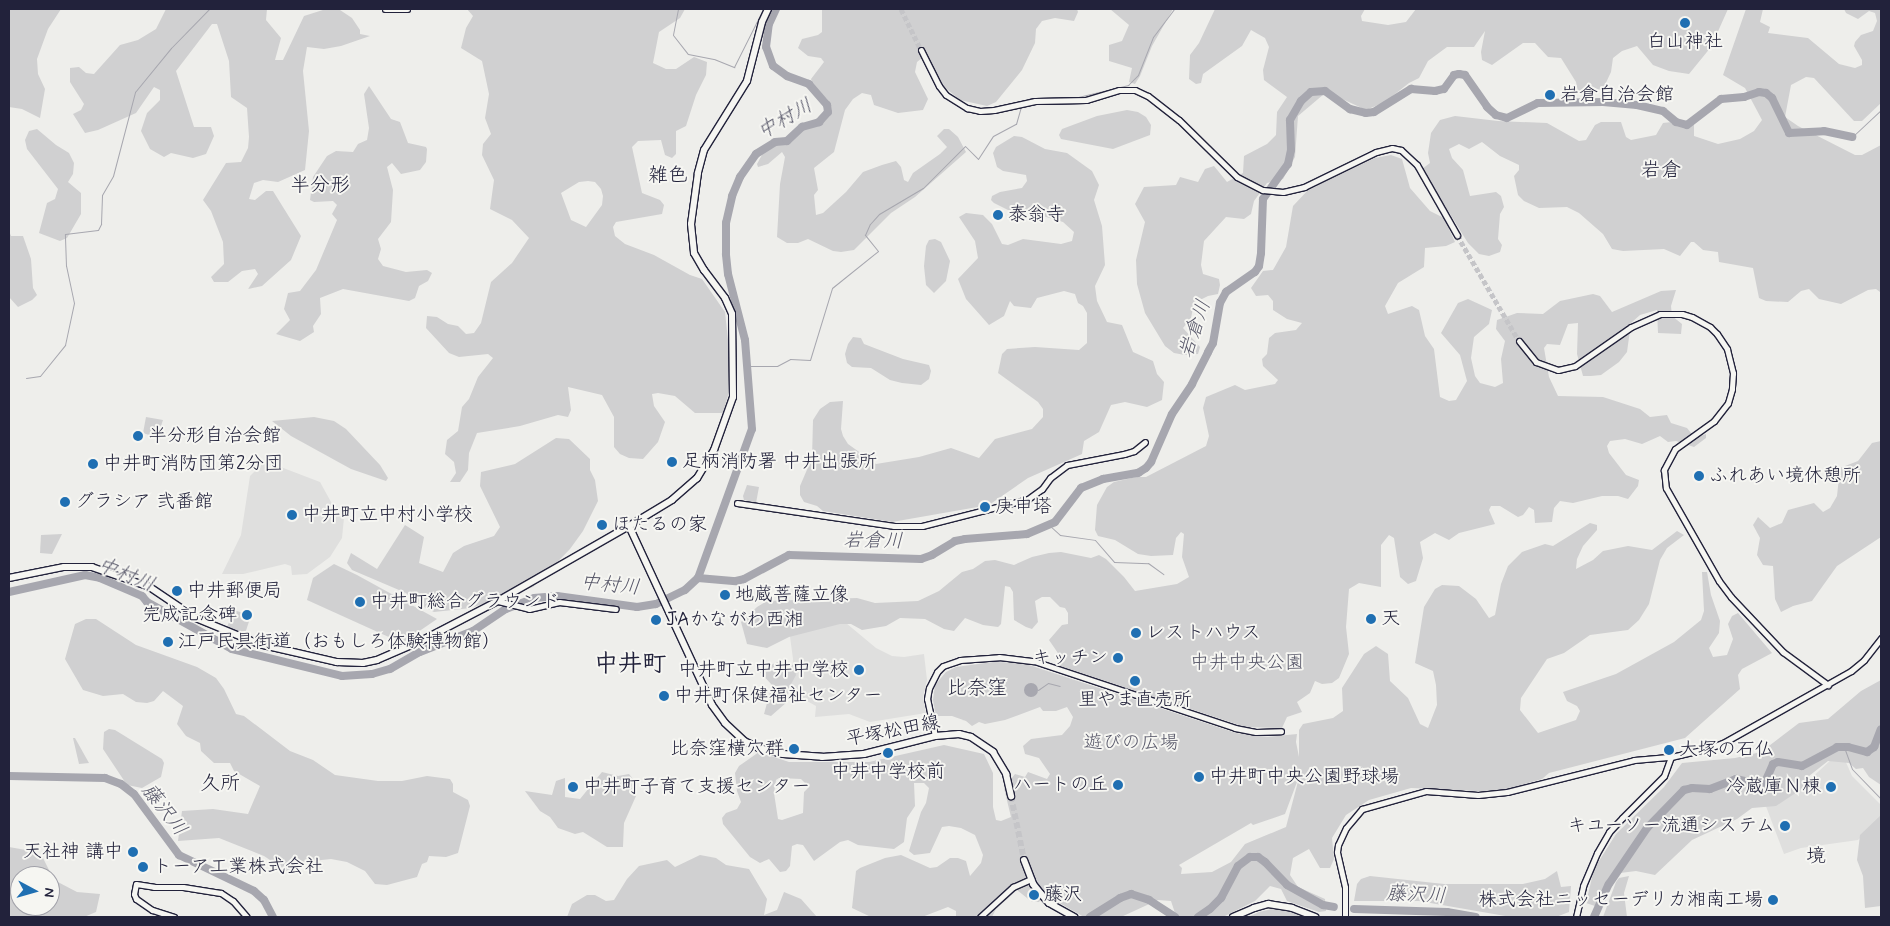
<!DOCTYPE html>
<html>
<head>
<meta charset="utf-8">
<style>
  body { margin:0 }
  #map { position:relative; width:1890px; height:926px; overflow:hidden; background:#eeeeeb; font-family:Mynerve,"Klee One",sans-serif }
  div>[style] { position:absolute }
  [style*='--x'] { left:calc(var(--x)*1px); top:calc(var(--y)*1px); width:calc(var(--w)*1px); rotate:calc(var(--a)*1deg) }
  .built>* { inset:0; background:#dfdfde }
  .green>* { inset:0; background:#d0d0d1 }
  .water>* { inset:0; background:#a7a7af }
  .round { border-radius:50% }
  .stream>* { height:1px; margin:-0.5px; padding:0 0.5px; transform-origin:0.5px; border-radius:0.5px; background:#a7a7af }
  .river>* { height:8px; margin:-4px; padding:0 4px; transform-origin:4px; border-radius:4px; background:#a7a7af }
  .tertiary-tunnel>* { height:5px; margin-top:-2.5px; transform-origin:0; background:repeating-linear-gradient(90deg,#c5c5c8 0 5px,transparent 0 7.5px) }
  .primary-tunnel>* { height:6px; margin-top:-3px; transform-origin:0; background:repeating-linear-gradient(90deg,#c5c5c8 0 6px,transparent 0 9px) }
  .roads { filter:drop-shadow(1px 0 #22223b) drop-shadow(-1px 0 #22223b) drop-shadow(0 1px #22223b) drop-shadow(0 -1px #22223b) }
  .tertiary>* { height:5px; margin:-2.5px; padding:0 2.5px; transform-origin:2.5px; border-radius:2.5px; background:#f6f6f2 }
  .secondary>* { height:5.5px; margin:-2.75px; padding:0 2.75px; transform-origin:2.75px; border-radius:2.75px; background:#f6f6f2 }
  .primary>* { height:6px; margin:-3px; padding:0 3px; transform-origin:3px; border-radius:3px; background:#f6f6f2 }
  .dots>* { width:14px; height:14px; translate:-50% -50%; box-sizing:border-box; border:2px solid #f6f6f2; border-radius:50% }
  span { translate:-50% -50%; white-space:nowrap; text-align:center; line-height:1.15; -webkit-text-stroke:4px #f6f6f2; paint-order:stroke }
  .poi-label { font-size:19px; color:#22223b }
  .left { translate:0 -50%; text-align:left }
  .right { translate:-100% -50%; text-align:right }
  .park-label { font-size:19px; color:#565668 }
  .street-label { font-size:19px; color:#22223b }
  .water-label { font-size:20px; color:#575769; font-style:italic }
  .neighbourhood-label { font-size:20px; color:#22223b }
  .district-label { font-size:24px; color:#22223b; font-weight:700 }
  .frame { position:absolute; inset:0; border:10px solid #22223b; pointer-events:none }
  .north { position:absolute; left:10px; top:866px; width:50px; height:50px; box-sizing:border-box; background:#f6f6f2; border:1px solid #a1a1a9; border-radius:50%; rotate:96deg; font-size:14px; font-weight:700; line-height:20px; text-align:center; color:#22223b }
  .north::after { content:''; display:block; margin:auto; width:18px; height:22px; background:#1f6fb2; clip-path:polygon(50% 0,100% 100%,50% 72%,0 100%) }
</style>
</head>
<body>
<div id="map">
  <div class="built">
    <div style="clip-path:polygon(265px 461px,320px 482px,336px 511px,344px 518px,342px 538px,330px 557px,307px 574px,292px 575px,291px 566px,285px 564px,243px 574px,222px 574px,241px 535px,250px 476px)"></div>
    <div style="clip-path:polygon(846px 623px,876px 648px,892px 656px,904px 657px,924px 654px,927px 680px,923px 697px,926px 713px,870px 722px,849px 714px,815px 717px,816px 706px,791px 692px,793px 659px,789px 629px)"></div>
    <div style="clip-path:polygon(1834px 757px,1845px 760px,1852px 776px,1881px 805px,1881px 817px,1858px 840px,1801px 848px,1784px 854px,1764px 801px,1805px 784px)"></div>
  </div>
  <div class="green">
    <div style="clip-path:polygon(9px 9px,61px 9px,48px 29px,37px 59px,38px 74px,45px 89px,40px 118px,22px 109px,9px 107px)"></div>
    <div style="clip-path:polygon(166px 9px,267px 9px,266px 20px,281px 38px,275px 60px,283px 60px,304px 16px,326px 9px,340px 10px,352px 18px,360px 30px,360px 34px,370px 36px,341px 46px,324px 49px,307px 47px,303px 71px,309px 131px,305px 170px,278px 182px,263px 180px,254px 183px,249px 199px,255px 200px,266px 191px,273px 191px,301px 236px,291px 260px,262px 286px,248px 289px,258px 274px,255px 269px,242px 271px,228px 282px,214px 282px,211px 277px,224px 264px,223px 242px,211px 211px,203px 200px,226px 163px,241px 162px,248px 148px,249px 137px,247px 108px,231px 97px,229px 61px,217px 24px,212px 24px,176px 71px,194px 127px,211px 127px,214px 136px,206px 154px,193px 158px,171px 153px,164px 157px,150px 149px,141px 131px,147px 113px,160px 100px,160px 90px,154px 87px,136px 113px,98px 130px,85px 133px,73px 114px,81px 110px,84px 104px,70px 82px,70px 68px,79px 67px,86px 73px,94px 74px,120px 45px,138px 40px,156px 29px)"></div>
    <div style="clip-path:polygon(evenodd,467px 9px,685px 9px,680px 18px,659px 32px,653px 63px,666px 69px,676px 69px,694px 57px,707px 62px,706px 75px,696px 95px,686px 126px,676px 131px,676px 154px,672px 158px,665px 155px,661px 140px,638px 141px,632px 147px,642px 193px,660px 200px,664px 205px,662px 214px,616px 222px,613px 227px,615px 236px,625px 244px,654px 255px,690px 275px,702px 279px,725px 312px,728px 340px,729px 392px,723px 413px,695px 413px,675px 396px,658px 393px,652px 394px,654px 406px,665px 422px,658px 442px,643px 459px,629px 458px,620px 454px,614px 447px,614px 417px,602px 395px,568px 387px,571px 410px,568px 417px,558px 415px,520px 426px,477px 433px,469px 453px,468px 470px,460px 482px,450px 482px,456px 473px,454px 462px,445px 454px,447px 440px,458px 431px,462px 407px,469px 399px,478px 377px,493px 358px,488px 354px,459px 357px,449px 353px,426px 328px,427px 316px,437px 317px,448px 324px,458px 326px,466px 334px,474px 333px,481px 323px,491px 282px,512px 263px,529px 238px,512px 220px,490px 209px,494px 180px,482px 155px,483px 144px,491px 134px,485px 118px,489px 94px,482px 61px,461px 48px,466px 28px,473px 16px,467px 9px,588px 181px,595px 182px,601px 189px,603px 196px,602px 205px,586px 227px,571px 220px,561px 193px,579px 182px,588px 181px)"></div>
    <div style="clip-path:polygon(822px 9px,1077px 9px,1078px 12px,1074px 21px,1055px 18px,1042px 21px,1036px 29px,1035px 43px,1022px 70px,996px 102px,987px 106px,960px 100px,942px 85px,927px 54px,917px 62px,915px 72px,928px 99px,923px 110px,898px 113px,874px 105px,871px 95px,862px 93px,853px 99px,845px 110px,834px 152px,814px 168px,818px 190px,814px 195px,816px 215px,823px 213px,846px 192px,863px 172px,882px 165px,896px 161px,901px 167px,904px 180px,908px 182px,913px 173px,940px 154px,947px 147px,937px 136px,944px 129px,949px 129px,958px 137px,966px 152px,915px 197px,891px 213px,854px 250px,841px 252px,833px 251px,808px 239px,798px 243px,787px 243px,777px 237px,780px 184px,785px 157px,782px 152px,768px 164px,758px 167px,757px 164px,763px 153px,791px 135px,826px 120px,830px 108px,827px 99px,814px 88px,811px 79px,824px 62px,821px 58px,808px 56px,798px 48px,802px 39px,818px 35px,822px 32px)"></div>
    <div style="clip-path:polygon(1110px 9px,1173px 9px,1152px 46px,1140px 76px,1135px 84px,1129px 82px,1132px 68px,1109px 61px,1109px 45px,1122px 41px,1129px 25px)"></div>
    <div style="clip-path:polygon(1215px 9px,1365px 9px,1361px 16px,1362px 21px,1388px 25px,1406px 22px,1416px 9px,1728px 9px,1711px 47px,1689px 74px,1669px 71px,1653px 65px,1637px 46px,1622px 51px,1613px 58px,1611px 72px,1603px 89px,1578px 91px,1576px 82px,1561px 58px,1548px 57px,1535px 43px,1523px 43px,1492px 65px,1482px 60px,1481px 52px,1485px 31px,1474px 47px,1447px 47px,1428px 61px,1419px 78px,1409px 83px,1385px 102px,1366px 110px,1338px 97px,1324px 94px,1298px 116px,1295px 157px,1283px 179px,1267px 183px,1254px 201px,1251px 214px,1244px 219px,1226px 217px,1204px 241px,1201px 265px,1203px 274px,1219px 279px,1220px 285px,1218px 294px,1208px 296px,1194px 303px,1191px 318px,1183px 328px,1200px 347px,1198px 354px,1185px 355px,1174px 353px,1165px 346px,1145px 313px,1137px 284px,1136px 260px,1145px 222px,1135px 204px,1144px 187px,1176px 185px,1180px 177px,1198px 182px,1205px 169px,1214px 166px,1227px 182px,1243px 173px,1244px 156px,1267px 144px,1276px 135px,1277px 112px,1287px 97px,1264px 80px,1263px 70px,1269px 47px,1265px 38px,1251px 30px,1242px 46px,1203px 74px,1201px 83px,1196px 84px,1189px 79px,1190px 55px,1199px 43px)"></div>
    <div style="clip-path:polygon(1746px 9px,1763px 9px,1760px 22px,1770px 27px,1768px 33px,1808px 38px,1839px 64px,1855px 68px,1862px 65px,1862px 60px,1854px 46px,1855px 42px,1861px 35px,1873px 31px,1877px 21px,1875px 13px,1869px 11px,1858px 19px,1846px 13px,1844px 9px,1881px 9px,1881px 103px,1862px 121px,1854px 121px,1814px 78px,1806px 77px,1791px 85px,1785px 117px,1798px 126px,1855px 155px,1862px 155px,1881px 145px,1881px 303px,1880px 292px,1876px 289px,1868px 290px,1841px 304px,1819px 299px,1809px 289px,1801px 291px,1788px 302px,1766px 301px,1759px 298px,1753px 268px,1719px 262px,1718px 252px,1703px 250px,1694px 242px,1691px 242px,1680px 256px,1664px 249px,1623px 251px,1612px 249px,1603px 234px,1579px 213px,1567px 207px,1539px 208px,1524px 201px,1518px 195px,1514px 176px,1519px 170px,1519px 165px,1500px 156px,1482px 142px,1469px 149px,1459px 144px,1449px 149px,1452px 158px,1463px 170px,1470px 196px,1496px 192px,1501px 196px,1504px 207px,1500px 214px,1498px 239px,1502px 245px,1500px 252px,1489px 256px,1479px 254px,1468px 243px,1422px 169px,1430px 163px,1428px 153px,1431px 133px,1440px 120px,1455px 116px,1498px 121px,1547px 123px,1579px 141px,1586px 140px,1595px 125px,1601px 122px,1621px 122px,1626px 137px,1631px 140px,1656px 135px,1663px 123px,1672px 122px,1687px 128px,1694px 124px,1694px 136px,1718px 144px,1740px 139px,1754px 131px,1762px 120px,1745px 88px,1723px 75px)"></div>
    <div style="clip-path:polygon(369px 86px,391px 119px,400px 122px,408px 143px,426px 147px,427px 149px,426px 162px,420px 170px,401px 174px,392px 163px,387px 167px,393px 190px,391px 222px,378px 239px,381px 249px,378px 259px,383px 266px,406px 272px,427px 270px,432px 273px,428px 281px,419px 286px,415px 298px,409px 301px,343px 289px,320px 298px,321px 314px,313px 326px,314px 332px,300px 341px,276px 334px,290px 320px,284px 309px,288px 293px,300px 291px,316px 270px,337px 220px,332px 214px,337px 205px,333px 201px,314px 202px,310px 200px,313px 177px,327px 156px,336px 151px,353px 152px,358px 144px,367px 140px,369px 128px,364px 94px)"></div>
    <div style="clip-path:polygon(1127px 110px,1138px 112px,1146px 117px,1151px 125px,1150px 135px,1113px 149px,1061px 139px,1059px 135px,1062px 129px,1097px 116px)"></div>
    <div style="clip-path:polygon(37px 129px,56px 145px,69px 153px,74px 163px,73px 174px,68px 182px,81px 193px,81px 214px,67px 238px,60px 241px,39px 233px,47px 203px,55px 199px,58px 189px,27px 149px,25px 140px,29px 131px)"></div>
    <div style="clip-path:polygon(1014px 136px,1022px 137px,1045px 149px,1067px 153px,1092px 171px,1099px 185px,1094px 200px,1102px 226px,1105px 265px,1095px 286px,1097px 301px,1107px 322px,1122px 325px,1133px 352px,1153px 361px,1157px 374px,1164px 382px,1162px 400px,1147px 407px,1125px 402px,1111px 405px,1099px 432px,1084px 441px,1082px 454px,1028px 478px,989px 505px,892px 522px,823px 511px,817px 506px,804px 502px,800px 495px,800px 486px,812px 458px,813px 420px,820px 409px,830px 402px,843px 401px,841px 429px,843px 436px,848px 444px,876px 464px,919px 457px,951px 448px,979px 458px,995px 439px,1032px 429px,1043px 417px,1043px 409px,1038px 402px,998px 373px,1002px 354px,1007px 349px,1035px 347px,1079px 350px,1087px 343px,1087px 313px,1083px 306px,1078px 303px,1075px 294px,1064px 291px,1037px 298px,1031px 308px,1014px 306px,1010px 301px,1004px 316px,989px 325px,966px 299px,958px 279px,978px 258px,975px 241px,959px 217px,966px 213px,983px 215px,992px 224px,1002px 244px,1008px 245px,1023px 239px,1061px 244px,1072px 241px,1074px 232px,1063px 222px,1026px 211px,1010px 211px,994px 203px,991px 200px,992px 196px,1000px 192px,1022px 188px,1027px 181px,1026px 175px,1003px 171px,997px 167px,993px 153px,996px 147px)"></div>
    <div style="clip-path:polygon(1391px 155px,1402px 159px,1410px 188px,1430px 211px,1444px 218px,1455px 242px,1446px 246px,1425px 248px,1424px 267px,1398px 283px,1385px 306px,1388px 314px,1412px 306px,1419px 310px,1425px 336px,1434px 349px,1440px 397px,1449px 401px,1456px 400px,1467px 381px,1460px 355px,1441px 333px,1458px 303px,1468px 299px,1492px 310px,1489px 324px,1474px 337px,1471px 358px,1475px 376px,1480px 383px,1495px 387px,1503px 383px,1501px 359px,1505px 341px,1496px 329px,1497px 320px,1517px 313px,1543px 314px,1560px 301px,1593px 294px,1600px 296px,1612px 312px,1661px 291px,1676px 290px,1671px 306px,1672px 316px,1682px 324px,1681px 334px,1658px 333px,1657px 310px,1640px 315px,1631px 323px,1627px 352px,1619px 362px,1601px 375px,1591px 376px,1583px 376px,1577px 354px,1578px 323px,1568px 324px,1560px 345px,1547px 344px,1544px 348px,1549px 377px,1558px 396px,1603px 397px,1640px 409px,1650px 417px,1667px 415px,1671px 423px,1687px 428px,1695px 438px,1706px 434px,1706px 438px,1694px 447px,1676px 441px,1668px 442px,1660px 436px,1642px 444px,1625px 439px,1610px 441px,1607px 446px,1609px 453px,1626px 475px,1639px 480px,1638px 486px,1628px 499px,1618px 496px,1602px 496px,1573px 503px,1560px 501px,1554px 508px,1552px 522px,1535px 523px,1534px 510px,1529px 507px,1523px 515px,1518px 517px,1500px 506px,1491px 506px,1489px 510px,1495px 524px,1459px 533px,1449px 540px,1435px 533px,1420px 542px,1423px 558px,1416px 581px,1408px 584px,1400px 577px,1394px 538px,1389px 535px,1381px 545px,1381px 587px,1359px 583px,1349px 589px,1346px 627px,1349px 654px,1339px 678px,1332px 683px,1322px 684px,1315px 681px,1310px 693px,1297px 702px,1302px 712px,1287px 717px,1282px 728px,1245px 727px,1060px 666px,1062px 659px,1049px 640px,1062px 625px,1068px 624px,1068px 613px,1065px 608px,1060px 607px,1050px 597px,1042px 597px,1035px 601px,1038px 622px,1032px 629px,1026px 627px,1014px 620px,1013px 592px,1010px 587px,1005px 586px,1001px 624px,998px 627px,983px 625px,965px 618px,954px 631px,944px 629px,925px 619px,900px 618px,886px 626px,862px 630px,851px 624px,840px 624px,789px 637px,767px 648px,747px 644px,741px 622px,757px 607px,767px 601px,857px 598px,875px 603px,918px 601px,939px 591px,962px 572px,973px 569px,985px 561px,995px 560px,1014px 565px,1032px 557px,1049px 553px,1061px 552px,1091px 558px,1099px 555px,1106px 559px,1124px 577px,1135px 591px,1177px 584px,1189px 577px,1182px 557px,1184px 534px,1181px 532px,1176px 538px,1173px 555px,1151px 556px,1138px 554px,1115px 540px,1098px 536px,1095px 530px,1097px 505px,1107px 487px,1114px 482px,1136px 477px,1146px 477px,1206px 446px,1209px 436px,1203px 408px,1206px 397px,1235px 385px,1245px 390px,1275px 384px,1278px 380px,1263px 366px,1262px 359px,1267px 354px,1269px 338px,1275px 333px,1296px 330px,1302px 323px,1287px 319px,1273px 310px,1273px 301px,1268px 295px,1256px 296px,1251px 288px,1263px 271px,1273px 270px,1286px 247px,1293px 206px,1309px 189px,1375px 158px)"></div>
    <div style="clip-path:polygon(9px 231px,11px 236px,23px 236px,31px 259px,33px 288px,37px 295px,32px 300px,18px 307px,9px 297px)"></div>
    <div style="clip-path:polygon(935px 239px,941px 242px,950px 261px,946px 281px,934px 293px,926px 285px,924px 266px,926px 246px,929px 240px)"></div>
    <div style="clip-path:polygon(853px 337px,861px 338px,864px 344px,903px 359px,929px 365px,931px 371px,929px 379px,921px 385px,902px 383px,890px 380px,871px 368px,852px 367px,847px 363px,845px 354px,848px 344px)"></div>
    <div style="clip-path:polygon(146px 417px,163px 420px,160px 429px,152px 436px,143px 433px)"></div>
    <div style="clip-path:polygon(314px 417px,334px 421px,346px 429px,380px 465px,388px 478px,386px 481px,351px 469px,291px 436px,272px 421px)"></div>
    <div style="clip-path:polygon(556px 438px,569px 439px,590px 459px,590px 470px,595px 480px,598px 501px,583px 531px,570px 549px,533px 587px,471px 608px,434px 612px,416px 603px,406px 593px,352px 570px,347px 563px,351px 553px,377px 569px,405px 525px,424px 537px,419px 563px,443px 572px,453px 553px,464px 546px,494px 536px,500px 527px,480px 486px,481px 472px,515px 464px)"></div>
    <div style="clip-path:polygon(1881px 441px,1881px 537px,1837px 566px,1812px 601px,1793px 606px,1781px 612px,1775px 599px,1773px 566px,1763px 565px,1757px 555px,1760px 538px,1753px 525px,1758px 517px,1770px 528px,1782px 523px,1788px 510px,1814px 503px,1823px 512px,1830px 508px,1837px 496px,1840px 468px,1858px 461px,1872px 443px)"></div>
    <div style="clip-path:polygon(747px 485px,759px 487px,756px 503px,744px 500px,743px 496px)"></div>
    <div style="clip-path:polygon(evenodd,1590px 523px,1597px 525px,1597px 530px,1583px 546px,1577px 559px,1576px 569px,1593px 560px,1603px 551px,1628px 546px,1652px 550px,1677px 531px,1684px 535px,1667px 548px,1660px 560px,1649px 604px,1639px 620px,1628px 630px,1590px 635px,1564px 653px,1547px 659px,1521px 698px,1520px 710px,1538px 733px,1576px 720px,1580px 711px,1577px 706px,1567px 701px,1563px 692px,1616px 674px,1674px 642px,1701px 620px,1704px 611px,1702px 572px,1707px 572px,1711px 595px,1720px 621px,1719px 633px,1709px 648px,1713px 657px,1727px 655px,1733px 639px,1728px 624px,1732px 616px,1738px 613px,1772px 653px,1742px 669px,1738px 675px,1740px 689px,1685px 738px,1549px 773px,1542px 779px,1498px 792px,1411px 788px,1369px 800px,1346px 815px,1332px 838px,1334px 859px,1330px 868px,1320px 868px,1309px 849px,1293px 858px,1290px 875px,1298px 887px,1325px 899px,1326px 911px,1319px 912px,1287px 901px,1281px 889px,1270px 886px,1255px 901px,1223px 917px,1174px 917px,1175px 913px,1171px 901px,1158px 900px,1121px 917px,1084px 917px,1049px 897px,1044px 896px,1039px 902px,1032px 902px,1017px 890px,996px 909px,992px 917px,956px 917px,956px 911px,948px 907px,922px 917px,871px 917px,852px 908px,856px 871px,860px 868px,885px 858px,901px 855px,930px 868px,937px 867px,950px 858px,958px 858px,966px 861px,970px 876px,981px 863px,983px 855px,975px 835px,961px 828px,949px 826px,942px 827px,930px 853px,914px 855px,909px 851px,921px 812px,926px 803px,929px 788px,924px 783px,914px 783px,915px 806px,907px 818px,904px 842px,894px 849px,858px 845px,848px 840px,840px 842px,814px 861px,803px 845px,797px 844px,792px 846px,790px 866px,786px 871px,780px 872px,769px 859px,760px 863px,750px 857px,723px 824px,722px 818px,726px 813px,737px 809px,741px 802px,737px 791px,735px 773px,739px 766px,759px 752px,789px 762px,869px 762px,944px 745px,984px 754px,993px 773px,993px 807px,996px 820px,1001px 821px,1011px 817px,1004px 788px,1015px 774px,1025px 777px,1028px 772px,1047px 779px,1050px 774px,1039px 758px,1025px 754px,1023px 746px,1031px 739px,1062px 735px,1070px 726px,1073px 717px,1067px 707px,1056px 711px,1043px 711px,1040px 707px,1005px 720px,985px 724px,979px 722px,972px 726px,966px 721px,952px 716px,936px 716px,933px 700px,935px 685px,946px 672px,956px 667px,993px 662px,1023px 663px,1236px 733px,1268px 737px,1297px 734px,1296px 742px,1299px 757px,1299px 730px,1303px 724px,1333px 718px,1343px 711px,1342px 688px,1364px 654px,1376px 646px,1388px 654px,1390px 681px,1408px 698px,1420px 724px,1428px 728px,1437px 705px,1436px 685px,1433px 671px,1415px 663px,1424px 607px,1435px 589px,1442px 585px,1459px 586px,1476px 599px,1489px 618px,1495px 615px,1501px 584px,1508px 566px,1522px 552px,1545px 544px,1553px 546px,1590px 523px,1300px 774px,1286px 827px,1245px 844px,1231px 862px,1212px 872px,1181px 874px,1182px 868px,1179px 865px,1251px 823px,1253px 825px,1285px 814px,1300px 774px,1590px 523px,779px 778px,801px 779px,809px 787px,804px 792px,803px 813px,782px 820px,778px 819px,774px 793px,776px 780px,779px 778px)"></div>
    <div style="clip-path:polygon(62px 534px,52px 554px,40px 553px,41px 535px)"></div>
    <div style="clip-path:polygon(334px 564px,357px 575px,437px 619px,402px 643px,307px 600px,313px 578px)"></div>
    <div style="clip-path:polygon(233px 610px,251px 615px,245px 634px,227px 628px)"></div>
    <div style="clip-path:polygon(86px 619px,96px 619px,136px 645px,197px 667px,216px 678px,224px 689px,236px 714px,244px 716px,290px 751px,313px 760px,335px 775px,378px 781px,402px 781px,427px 776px,450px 779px,453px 784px,453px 792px,468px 800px,470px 806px,458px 853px,446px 857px,429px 856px,427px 862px,422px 864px,417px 877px,387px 885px,375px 884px,365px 871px,347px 862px,331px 859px,303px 862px,288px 872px,264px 856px,219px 838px,178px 841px,182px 811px,213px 809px,248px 814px,260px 786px,234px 771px,230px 763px,214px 763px,201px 751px,200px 743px,186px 736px,177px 724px,183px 706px,163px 691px,154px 701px,147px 703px,136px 702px,123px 694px,103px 696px,83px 690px,65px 659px,75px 624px)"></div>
    <div style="clip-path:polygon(778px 662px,789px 662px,794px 666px,796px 675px,789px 688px,787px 702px,771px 716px,764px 714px,772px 685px,758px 670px)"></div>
    <div style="clip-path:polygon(1881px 680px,1881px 785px,1869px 777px,1863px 768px,1856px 769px,1849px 763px,1828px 761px,1809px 776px,1809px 787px,1803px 788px,1776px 806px,1752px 808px,1737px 819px,1692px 840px,1655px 875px,1636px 871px,1612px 874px,1595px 906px,1586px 903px,1594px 869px,1616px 834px,1664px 787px,1682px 763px,1735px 758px,1761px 752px,1799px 723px,1828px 719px,1861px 691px)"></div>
    <div style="clip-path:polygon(109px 729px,115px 730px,162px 759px,164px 763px,161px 777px,142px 788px,127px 785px,103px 749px,104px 732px)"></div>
    <div style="clip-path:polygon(73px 738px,75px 738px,89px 763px,79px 764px)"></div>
    <div style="clip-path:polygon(602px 772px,618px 776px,629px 774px,637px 784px,636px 796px,624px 823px,623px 847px,607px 847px,583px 832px,575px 834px,558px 828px,550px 817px,540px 811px,525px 791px,552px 795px,556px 781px,565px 778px,565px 797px,580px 799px)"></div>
    <div style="clip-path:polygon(1881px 815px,1881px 906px,1865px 908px,1863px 876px,1857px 860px,1860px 835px)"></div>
    <div style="clip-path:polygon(evenodd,9px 847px,26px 850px,42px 856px,54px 880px,77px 892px,100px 894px,96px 912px,84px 917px,9px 917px,9px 847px,20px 876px,50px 876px,50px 906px,20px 906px,20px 876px)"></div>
    <div style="clip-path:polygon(700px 855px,716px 858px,726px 865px,749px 869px,767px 899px,764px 915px,777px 910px,784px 892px,801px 899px,817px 917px,567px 917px,572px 904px,587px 895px,595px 895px,606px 901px,614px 900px,627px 879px,639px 866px,667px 860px,675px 867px)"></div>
    <div style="clip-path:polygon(1557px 871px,1561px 887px,1571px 886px,1569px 912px,1556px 917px,1511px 917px,1419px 901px,1354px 901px,1357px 884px,1361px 879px,1370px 876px,1444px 884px,1523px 884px,1545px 879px)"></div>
    <div style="clip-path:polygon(1629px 876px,1624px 893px,1627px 917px,1603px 917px,1616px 882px,1619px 878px)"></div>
    <div style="clip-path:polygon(1280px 907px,1302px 917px,1248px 917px,1259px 912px)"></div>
  </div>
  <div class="water">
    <div class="round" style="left:1024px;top:683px;width:14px;height:14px"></div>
  </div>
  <div class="stream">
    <div style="--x:678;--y:9;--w:26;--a:101"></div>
    <div style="--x:673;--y:35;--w:24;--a:52"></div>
    <div style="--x:688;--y:54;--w:26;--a:11"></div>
    <div style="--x:714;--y:59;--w:22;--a:22"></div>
    <div style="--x:734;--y:67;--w:65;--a:-63.4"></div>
    <div style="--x:773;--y:9;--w:3;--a:18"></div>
    <div style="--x:1074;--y:98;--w:56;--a:-13.5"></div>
    <div style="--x:1128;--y:85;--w:14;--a:-45"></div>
    <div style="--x:1138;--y:75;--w:41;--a:-68.5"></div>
    <div style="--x:1153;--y:37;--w:35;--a:-53"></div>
    <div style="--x:1027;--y:101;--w:4;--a:-45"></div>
    <div style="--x:1030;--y:98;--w:32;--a:0"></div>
    <div style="--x:1852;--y:137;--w:40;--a:-43"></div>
    <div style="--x:748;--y:366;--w:29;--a:0"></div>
    <div style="--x:777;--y:366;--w:15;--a:-28"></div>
    <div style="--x:790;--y:359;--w:20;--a:3"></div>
    <div style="--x:810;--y:360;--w:75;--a:-73"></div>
    <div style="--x:832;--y:288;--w:59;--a:-38.8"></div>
    <div style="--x:878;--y:251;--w:21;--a:-129"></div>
    <div style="--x:865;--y:235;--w:12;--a:-66"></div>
    <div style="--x:870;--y:224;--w:13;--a:-48"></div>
    <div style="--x:879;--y:214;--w:51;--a:-30.6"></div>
    <div style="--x:923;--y:188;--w:59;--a:-45"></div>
    <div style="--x:965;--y:146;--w:18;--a:45"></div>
    <div style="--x:978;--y:159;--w:27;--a:-57"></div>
    <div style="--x:993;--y:136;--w:26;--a:-28"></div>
    <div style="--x:1016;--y:124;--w:18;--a:-74"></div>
    <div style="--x:26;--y:378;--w:14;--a:-8"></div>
    <div style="--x:40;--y:376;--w:40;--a:-51"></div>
    <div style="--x:65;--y:345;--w:43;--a:-77.9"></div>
    <div style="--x:74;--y:303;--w:38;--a:-102"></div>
    <div style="--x:66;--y:266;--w:32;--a:-92"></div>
    <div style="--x:65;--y:234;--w:33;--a:-7"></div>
    <div style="--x:98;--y:230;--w:7;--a:-63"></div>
    <div style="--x:101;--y:224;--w:29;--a:-88"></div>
    <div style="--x:102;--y:195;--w:22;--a:-60"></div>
    <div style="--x:113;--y:176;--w:87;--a:-75.3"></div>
    <div style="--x:135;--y:92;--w:57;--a:-50.7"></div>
    <div style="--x:171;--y:48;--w:54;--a:-45.7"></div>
    <div style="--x:1049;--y:525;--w:15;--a:42"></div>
    <div style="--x:1060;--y:535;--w:35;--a:8"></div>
    <div style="--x:1095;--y:540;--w:29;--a:49"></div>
    <div style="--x:1114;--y:562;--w:34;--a:2"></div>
    <div style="--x:1148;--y:563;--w:19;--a:36"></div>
    <div style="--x:1038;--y:690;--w:12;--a:-35"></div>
    <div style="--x:1048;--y:683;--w:12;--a:14"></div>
    <div style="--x:1844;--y:747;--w:23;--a:70"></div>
    <div style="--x:1852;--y:769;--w:42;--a:46"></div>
  </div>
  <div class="river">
    <div style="--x:698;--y:578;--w:38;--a:5"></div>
    <div style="--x:736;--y:581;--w:8;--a:-14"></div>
    <div style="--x:744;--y:579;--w:51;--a:-28.1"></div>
    <div style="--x:789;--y:555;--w:132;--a:1.7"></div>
    <div style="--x:921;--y:559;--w:12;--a:-20"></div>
    <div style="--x:932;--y:555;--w:27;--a:-31"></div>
    <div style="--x:955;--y:541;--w:10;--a:-11"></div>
    <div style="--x:965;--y:539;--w:62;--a:-4.6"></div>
    <div style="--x:1027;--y:534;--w:30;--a:-23"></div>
    <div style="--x:1055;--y:522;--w:43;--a:-52.6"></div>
    <div style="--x:1081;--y:488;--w:24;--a:-22"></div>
    <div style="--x:1103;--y:479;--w:36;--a:-10"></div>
    <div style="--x:1138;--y:473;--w:9;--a:-32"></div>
    <div style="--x:1146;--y:468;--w:8;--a:-50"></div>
    <div style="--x:1151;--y:462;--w:52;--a:-66.4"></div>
    <div style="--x:1172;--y:414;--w:36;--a:-56"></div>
    <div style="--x:1192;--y:384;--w:36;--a:-63"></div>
    <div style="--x:1208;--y:352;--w:10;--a:-61"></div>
    <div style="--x:1213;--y:343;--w:41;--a:-80.1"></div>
    <div style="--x:1220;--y:303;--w:13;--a:-61"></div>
    <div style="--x:1226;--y:292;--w:35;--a:-35"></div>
    <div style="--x:1255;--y:272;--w:7;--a:-56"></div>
    <div style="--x:1259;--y:266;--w:13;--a:-81"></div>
    <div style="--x:1261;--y:253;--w:54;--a:-87.9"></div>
    <div style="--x:1263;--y:199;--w:43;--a:-54.5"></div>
    <div style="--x:1288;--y:164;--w:14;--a:-78"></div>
    <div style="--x:1291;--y:150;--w:30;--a:-92"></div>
    <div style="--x:1290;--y:120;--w:22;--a:-60"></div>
    <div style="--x:1301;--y:101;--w:13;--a:-42"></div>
    <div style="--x:1311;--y:92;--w:14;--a:-4"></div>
    <div style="--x:1325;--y:91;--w:31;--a:36"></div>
    <div style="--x:1350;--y:109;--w:16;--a:14"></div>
    <div style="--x:1366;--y:113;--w:8;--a:-7"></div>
    <div style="--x:1374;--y:112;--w:44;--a:-31.9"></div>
    <div style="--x:1411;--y:89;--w:24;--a:5"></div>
    <div style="--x:1435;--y:91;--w:9;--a:-13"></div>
    <div style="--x:1444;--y:89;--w:17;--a:-54"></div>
    <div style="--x:1454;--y:75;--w:5;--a:-11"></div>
    <div style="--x:1459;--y:74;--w:6;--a:9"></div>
    <div style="--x:1465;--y:75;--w:39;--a:55"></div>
    <div style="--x:1487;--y:107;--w:12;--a:42"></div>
    <div style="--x:1496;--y:115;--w:11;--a:15"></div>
    <div style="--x:1507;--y:118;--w:34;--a:-26"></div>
    <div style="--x:1538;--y:103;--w:65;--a:-0.9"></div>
    <div style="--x:1603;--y:102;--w:34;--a:5"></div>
    <div style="--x:1637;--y:105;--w:27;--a:13"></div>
    <div style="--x:1663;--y:111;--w:17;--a:40"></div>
    <div style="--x:1676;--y:122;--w:11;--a:15"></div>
    <div style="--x:1687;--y:125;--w:43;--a:-37.4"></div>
    <div style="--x:1721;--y:99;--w:23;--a:-5"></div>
    <div style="--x:1744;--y:97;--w:16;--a:-18"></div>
    <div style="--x:1759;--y:92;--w:7;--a:8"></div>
    <div style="--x:1766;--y:93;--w:8;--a:40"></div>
    <div style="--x:1772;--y:98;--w:39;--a:64"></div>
    <div style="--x:1789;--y:133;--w:35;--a:-3"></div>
    <div style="--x:1824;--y:131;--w:29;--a:12"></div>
    <div style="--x:9;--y:592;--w:78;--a:-12.6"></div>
    <div style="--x:85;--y:575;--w:15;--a:11"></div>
    <div style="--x:100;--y:578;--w:46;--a:23.2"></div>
    <div style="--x:142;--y:596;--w:8;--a:50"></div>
    <div style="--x:147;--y:602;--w:97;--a:28.9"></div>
    <div style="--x:232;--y:649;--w:113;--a:13.8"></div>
    <div style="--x:342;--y:676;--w:30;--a:-4"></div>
    <div style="--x:372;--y:674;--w:19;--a:-16"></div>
    <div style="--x:390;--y:669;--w:34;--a:-30"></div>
    <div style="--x:420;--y:652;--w:57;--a:-21.6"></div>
    <div style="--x:473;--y:631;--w:40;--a:-34"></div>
    <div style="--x:506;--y:609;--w:30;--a:-21"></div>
    <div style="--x:534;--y:598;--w:23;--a:-5"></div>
    <div style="--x:557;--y:596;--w:81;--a:7.8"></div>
    <div style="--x:637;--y:607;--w:19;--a:-9"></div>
    <div style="--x:656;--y:604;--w:32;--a:-26"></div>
    <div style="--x:685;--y:590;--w:18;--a:-43"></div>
    <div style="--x:698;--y:578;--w:158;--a:-70.1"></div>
    <div style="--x:752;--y:429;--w:89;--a:-94.5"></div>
    <div style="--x:745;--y:340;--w:68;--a:-104.4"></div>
    <div style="--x:728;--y:274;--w:20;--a:-96"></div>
    <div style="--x:726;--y:254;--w:31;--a:-90"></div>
    <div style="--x:726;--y:223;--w:28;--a:-77"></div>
    <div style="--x:732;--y:196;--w:21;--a:-67"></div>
    <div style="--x:740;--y:177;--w:28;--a:-55"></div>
    <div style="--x:756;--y:154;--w:22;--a:-32"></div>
    <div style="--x:775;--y:142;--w:12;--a:-5"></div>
    <div style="--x:787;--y:141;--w:21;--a:-43"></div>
    <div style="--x:802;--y:127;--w:18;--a:-16"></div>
    <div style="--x:819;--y:122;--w:13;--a:-48"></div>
    <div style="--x:828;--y:112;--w:7;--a:-98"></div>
    <div style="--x:827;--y:105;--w:28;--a:-131"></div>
    <div style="--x:809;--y:84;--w:23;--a:-160"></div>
    <div style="--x:787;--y:76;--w:17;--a:-144"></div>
    <div style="--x:773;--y:66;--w:20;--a:-110"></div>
    <div style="--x:766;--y:47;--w:23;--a:-83"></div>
    <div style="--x:769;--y:24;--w:17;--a:-65"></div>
    <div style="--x:9;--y:776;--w:96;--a:1.2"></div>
    <div style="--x:105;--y:778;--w:17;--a:21"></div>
    <div style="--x:121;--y:784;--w:16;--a:38"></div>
    <div style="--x:134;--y:794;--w:76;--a:53.6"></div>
    <div style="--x:179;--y:855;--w:83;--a:25.6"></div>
    <div style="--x:254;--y:891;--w:13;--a:42"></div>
    <div style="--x:264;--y:900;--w:19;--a:62"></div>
    <div style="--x:1354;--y:909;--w:93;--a:1.8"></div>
    <div style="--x:1447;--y:912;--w:29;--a:10"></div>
    <div style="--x:1090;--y:917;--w:36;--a:-32"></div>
    <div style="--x:1120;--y:898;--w:12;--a:-20"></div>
    <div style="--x:1131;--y:894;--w:19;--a:18"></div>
    <div style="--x:1149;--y:900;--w:31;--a:33"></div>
    <div style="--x:1198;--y:917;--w:14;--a:-34"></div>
    <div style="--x:1210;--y:909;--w:16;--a:-45"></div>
    <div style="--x:1221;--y:898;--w:36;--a:-62"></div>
    <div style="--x:1238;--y:866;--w:15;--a:-37"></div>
    <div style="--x:1250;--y:857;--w:8;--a:0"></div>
    <div style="--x:1258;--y:857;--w:9;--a:36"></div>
    <div style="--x:1265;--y:862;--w:32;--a:46"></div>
    <div style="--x:1287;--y:885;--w:41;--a:29.1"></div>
    <div style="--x:1323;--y:905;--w:11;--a:10"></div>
    <div style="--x:1594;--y:917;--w:36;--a:-66"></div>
    <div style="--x:1609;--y:884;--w:68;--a:-55.8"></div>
    <div style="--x:1647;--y:828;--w:53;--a:-45.8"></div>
    <div style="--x:1684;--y:790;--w:8;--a:-14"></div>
    <div style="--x:1692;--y:788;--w:18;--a:3"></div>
    <div style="--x:1710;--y:789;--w:28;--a:-21"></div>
    <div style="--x:1736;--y:779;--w:26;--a:13"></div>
    <div style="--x:1761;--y:785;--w:7;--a:-45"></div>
    <div style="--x:1766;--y:780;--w:17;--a:-66"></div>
    <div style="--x:1773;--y:764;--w:5;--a:-22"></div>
    <div style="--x:1778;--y:762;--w:24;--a:9"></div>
    <div style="--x:1802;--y:766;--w:40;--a:-28"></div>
    <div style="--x:1837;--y:747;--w:11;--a:0"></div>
    <div style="--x:1848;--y:747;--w:20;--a:15"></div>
    <div style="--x:1867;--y:752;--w:9;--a:-36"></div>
    <div style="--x:1874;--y:747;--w:19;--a:-69"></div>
  </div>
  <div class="tertiary-tunnel">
    <div style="--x:901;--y:9;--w:46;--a:64"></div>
    <div style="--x:1457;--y:235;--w:123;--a:59.7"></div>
  </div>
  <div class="primary-tunnel">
    <div style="--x:1011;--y:796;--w:65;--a:78.5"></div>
  </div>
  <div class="roads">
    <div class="tertiary">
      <div style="--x:385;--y:9;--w:22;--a:0"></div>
      <div style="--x:921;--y:50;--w:40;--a:63.4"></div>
      <div style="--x:939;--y:86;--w:11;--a:52"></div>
      <div style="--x:946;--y:95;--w:25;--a:32"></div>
      <div style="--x:967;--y:108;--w:13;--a:13"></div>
      <div style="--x:980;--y:111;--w:14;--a:-4"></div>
      <div style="--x:994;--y:110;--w:42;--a:-12.4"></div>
      <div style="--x:1035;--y:101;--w:51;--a:-1.1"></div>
      <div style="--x:1086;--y:100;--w:34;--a:-17"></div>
      <div style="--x:1119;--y:90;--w:16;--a:0"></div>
      <div style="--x:1135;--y:90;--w:14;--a:25"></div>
      <div style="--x:1148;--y:96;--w:39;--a:38"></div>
      <div style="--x:1179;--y:120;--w:81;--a:44.5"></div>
      <div style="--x:1237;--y:177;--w:29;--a:27"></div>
      <div style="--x:1263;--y:190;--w:20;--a:6"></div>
      <div style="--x:1283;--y:192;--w:22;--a:-13"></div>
      <div style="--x:1304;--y:187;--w:80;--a:-25.9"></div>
      <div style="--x:1376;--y:152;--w:16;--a:-14"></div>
      <div style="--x:1392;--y:148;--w:9;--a:13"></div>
      <div style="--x:1401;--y:150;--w:22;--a:43"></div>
      <div style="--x:1417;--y:165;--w:81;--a:60.3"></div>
      <div style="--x:1519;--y:341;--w:27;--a:51"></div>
      <div style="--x:1536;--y:362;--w:23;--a:20"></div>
      <div style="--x:1558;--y:370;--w:17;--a:-13"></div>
      <div style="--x:1575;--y:366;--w:68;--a:-34.9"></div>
      <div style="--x:1631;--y:327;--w:32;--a:-24"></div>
      <div style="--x:1660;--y:314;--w:22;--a:0"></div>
      <div style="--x:1682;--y:314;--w:10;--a:17"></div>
      <div style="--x:1692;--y:317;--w:21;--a:29"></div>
      <div style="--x:1710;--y:327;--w:10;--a:45"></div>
      <div style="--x:1717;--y:334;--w:18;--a:56"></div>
      <div style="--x:1727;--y:349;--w:25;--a:76"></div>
      <div style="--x:1733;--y:373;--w:16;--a:94"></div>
      <div style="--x:1732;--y:389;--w:15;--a:106"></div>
      <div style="--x:1728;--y:403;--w:23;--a:128"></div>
      <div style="--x:1714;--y:421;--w:48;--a:144.3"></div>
      <div style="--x:1675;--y:449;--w:24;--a:118"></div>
      <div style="--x:1664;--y:470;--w:18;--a:84"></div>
      <div style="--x:1666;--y:488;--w:107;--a:60.3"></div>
      <div style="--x:1719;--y:581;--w:20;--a:53"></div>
      <div style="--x:1731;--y:597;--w:76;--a:46.6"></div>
      <div style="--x:1783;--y:652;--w:56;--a:36.3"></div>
      <div style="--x:737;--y:503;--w:159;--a:8.3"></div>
      <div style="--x:894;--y:526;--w:28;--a:0"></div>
      <div style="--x:922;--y:526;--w:109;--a:-14.3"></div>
      <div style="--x:1028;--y:499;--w:17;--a:-36"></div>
      <div style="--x:1042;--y:489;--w:14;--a:-54"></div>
      <div style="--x:1050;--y:478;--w:21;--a:-37"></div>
      <div style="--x:1067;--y:465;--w:58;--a:-10.9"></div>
      <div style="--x:1124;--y:454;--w:10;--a:-17"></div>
      <div style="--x:1134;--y:451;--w:14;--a:-39"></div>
      <div style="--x:498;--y:601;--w:32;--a:14"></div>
      <div style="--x:529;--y:609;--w:31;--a:-13"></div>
      <div style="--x:559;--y:602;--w:57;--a:7"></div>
      <div style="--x:935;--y:736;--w:38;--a:-102"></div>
      <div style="--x:927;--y:699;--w:11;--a:-80"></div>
      <div style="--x:929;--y:688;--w:18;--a:-63"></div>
      <div style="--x:937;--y:672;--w:8;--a:-45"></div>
      <div style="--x:943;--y:666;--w:18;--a:-19"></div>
      <div style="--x:960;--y:660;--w:39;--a:-4"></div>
      <div style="--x:999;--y:657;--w:35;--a:7"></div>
      <div style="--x:1034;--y:661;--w:212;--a:18.4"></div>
      <div style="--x:1235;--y:728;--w:21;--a:11"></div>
      <div style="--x:1256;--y:732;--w:25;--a:-2"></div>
      <div style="--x:174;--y:917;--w:23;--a:-162"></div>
      <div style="--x:152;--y:910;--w:19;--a:-145"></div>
      <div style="--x:136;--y:899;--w:5;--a:-112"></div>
      <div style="--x:134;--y:894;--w:10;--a:-79"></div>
      <div style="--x:136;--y:884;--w:18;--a:9"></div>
      <div style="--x:154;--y:887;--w:29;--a:0"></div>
      <div style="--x:183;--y:887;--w:38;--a:9"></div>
      <div style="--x:221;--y:893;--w:14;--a:34"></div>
      <div style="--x:233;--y:901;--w:21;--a:49"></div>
      <div style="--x:980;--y:917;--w:45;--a:-42.3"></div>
      <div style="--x:1013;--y:887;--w:20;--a:-24"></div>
      <div style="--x:1345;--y:917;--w:30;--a:-90"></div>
      <div style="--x:1345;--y:887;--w:36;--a:-103"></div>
      <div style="--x:1337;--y:852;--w:7;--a:-82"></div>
      <div style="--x:1338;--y:845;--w:19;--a:-65"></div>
      <div style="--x:1346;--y:828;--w:25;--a:-50"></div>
      <div style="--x:1362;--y:809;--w:66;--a:-15.7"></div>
      <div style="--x:1426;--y:791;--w:52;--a:4.4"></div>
      <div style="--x:1478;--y:795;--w:29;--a:-6"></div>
      <div style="--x:1507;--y:792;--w:131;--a:-14.1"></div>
      <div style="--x:1634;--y:760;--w:37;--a:-5"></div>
      <div style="--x:1671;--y:757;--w:37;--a:-13"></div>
      <div style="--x:1707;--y:749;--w:17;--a:-21"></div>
      <div style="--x:1723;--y:743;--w:147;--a:-29.4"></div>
      <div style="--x:1851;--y:671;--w:17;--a:-40"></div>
      <div style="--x:1864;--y:660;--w:28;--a:-52"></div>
      <div style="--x:1576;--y:917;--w:32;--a:-77"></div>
      <div style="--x:1583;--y:886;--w:36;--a:-67"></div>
      <div style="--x:1597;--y:853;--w:24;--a:-60"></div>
      <div style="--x:1609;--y:832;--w:19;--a:-47"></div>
      <div style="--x:1622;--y:818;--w:59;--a:-45"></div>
      <div style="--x:1664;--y:776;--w:20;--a:-70"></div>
    </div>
    <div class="secondary">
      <div style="--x:9;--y:578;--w:56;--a:-11.3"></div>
      <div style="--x:64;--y:567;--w:28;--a:0"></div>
      <div style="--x:92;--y:567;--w:61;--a:19"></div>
      <div style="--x:150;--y:587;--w:55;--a:34"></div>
      <div style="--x:196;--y:618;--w:68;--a:22.4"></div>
      <div style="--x:259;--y:644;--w:80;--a:13"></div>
      <div style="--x:337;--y:662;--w:26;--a:2"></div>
      <div style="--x:363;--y:663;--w:14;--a:-12"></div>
      <div style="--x:377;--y:660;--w:48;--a:-23.4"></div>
      <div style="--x:421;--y:641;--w:87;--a:-27.5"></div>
      <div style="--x:498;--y:601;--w:151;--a:-29.8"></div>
    </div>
    <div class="primary">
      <div style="--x:768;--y:9;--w:14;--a:115"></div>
      <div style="--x:762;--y:22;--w:61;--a:104.3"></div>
      <div style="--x:747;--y:81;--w:81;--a:121.9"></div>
      <div style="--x:704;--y:150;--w:24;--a:105"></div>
      <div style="--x:698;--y:173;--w:51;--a:97.8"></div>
      <div style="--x:691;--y:224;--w:29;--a:84"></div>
      <div style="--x:694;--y:253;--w:20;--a:60"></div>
      <div style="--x:704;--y:270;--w:35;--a:53"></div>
      <div style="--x:725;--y:298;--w:17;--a:66"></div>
      <div style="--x:732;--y:314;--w:83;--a:89.3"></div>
      <div style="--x:733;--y:397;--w:56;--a:109.7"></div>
      <div style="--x:714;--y:450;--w:33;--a:121"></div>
      <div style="--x:697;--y:478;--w:33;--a:139"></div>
      <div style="--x:672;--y:500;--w:50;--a:148.8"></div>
      <div style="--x:629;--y:526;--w:197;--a:65.1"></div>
      <div style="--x:712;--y:705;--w:22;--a:54"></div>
      <div style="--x:725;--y:723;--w:26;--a:43"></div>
      <div style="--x:744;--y:741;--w:17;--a:25"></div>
      <div style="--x:759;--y:748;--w:25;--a:14"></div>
      <div style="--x:783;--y:754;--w:39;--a:4"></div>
      <div style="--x:822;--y:757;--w:42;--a:-4.1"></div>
      <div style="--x:864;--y:754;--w:73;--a:-14.2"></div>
      <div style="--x:935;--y:736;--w:24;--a:-5"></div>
      <div style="--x:959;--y:734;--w:12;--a:14"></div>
      <div style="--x:971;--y:737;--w:27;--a:34"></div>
      <div style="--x:993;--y:752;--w:26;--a:59"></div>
      <div style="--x:1006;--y:774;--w:23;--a:77"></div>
      <div style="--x:1024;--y:860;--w:26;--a:69"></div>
      <div style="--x:1033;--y:884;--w:13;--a:51"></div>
      <div style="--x:1041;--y:894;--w:12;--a:48"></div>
      <div style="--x:1049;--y:903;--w:29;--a:29"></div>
      <div style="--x:1233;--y:917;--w:23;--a:-23"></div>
      <div style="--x:1254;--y:908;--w:15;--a:-16"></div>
      <div style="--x:1268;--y:904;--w:24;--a:9"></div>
      <div style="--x:1292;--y:908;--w:25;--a:21"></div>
    </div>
  </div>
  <div class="dots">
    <div style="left:1685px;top:23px;background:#1f6fb2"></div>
    <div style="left:1550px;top:95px;background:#1f6fb2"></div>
    <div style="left:998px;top:215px;background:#1f6fb2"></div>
    <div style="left:138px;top:436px;background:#1f6fb2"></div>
    <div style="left:672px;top:462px;background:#1f6fb2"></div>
    <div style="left:93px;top:464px;background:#1f6fb2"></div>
    <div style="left:1699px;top:476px;background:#1f6fb2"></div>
    <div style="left:65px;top:502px;background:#1f6fb2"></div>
    <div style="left:985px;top:507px;background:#1f6fb2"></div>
    <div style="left:292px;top:515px;background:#1f6fb2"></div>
    <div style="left:602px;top:525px;background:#1f6fb2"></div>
    <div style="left:177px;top:591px;background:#1f6fb2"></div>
    <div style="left:725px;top:595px;background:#1f6fb2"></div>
    <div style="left:360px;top:602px;background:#1f6fb2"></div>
    <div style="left:247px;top:615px;background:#1f6fb2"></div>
    <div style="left:1371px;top:619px;background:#1f6fb2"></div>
    <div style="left:656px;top:620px;background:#1f6fb2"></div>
    <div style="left:1136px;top:633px;background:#1f6fb2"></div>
    <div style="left:168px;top:642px;background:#1f6fb2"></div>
    <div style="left:1118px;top:658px;background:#1f6fb2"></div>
    <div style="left:859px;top:670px;background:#1f6fb2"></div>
    <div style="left:1135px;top:681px;background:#1f6fb2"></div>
    <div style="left:664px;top:696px;background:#1f6fb2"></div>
    <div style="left:794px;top:749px;background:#1f6fb2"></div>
    <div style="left:1669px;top:750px;background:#1f6fb2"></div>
    <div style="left:888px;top:753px;background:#1f6fb2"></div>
    <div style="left:1199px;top:777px;background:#1f6fb2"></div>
    <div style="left:1118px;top:785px;background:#1f6fb2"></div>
    <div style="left:573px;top:787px;background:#1f6fb2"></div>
    <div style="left:1831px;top:787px;background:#1f6fb2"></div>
    <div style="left:1785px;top:826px;background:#1f6fb2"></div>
    <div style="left:133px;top:852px;background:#1f6fb2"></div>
    <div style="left:143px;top:867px;background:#1f6fb2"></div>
    <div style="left:1034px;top:895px;background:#1f6fb2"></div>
    <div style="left:1773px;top:900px;background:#1f6fb2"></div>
  </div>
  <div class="poi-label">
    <span style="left:1685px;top:42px">白山神社</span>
    <span class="left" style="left:1560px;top:95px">岩倉自治会館</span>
    <span class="left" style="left:1008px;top:215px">泰翁寺</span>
    <span class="left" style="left:148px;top:436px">半分形自治会館</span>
    <span class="left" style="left:682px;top:462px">足柄消防署 中井出張所</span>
    <span class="left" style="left:103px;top:464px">中井町消防団第2分団</span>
    <span class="left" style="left:1709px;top:476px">ふれあい境休憩所</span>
    <span class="left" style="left:75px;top:502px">グラシア 弐番館</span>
    <span class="left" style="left:995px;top:507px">庚申塔</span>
    <span class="left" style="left:302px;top:515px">中井町立中村小学校</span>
    <span class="left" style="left:612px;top:525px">ほたるの家</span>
    <span class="left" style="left:187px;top:591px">中井郵便局</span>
    <span class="left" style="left:735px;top:595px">地蔵菩薩立像</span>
    <span class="left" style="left:370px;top:602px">中井町総合グラウンド</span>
    <span class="right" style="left:237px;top:615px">完成記念碑</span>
    <span class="left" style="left:1381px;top:619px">天</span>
    <span class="left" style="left:666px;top:620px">JAかながわ西湘</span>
    <span class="left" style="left:1146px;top:633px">レストハウス</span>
    <span class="left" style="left:178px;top:642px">江戸民具街道（おもしろ体験博物館）</span>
    <span class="right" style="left:1108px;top:658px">キッチン</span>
    <span class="right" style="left:849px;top:670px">中井町立中井中学校</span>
    <span class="left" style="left:674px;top:696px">中井町保健福祉センター</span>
    <span style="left:1135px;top:700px">里やま直売所</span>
    <span class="right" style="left:784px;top:749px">比奈窪横穴群</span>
    <span class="left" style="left:1679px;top:750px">大塚の石仏</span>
    <span style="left:888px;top:772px">中井中学校前</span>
    <span class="left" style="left:1209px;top:777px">中井町中央公園野球場</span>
    <span class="right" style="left:1108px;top:785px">ハートの丘</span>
    <span class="left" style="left:583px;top:787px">中井町子育て支援センター</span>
    <span class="right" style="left:1821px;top:787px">冷蔵庫Ｎ棟</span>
    <span class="right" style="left:1775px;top:826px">キユーソー流通システム</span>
    <span class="right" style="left:123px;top:852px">天社神 講中</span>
    <span class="left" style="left:153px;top:867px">トーア工業株式会社</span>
    <span class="left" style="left:1044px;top:895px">藤沢</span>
    <span class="right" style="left:1763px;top:900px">株式会社ニッセーデリカ湘南工場</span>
  </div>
  <div class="park-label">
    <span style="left:1247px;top:663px">中井中央公園</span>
    <span style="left:1131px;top:743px">遊びの広場</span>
  </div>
  <div class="street-label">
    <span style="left:893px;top:731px;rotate:-11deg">平塚松田線</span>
  </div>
  <div class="water-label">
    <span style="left:785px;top:119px;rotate:-30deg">中村川</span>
    <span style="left:1195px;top:329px;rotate:-71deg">岩倉川</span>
    <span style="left:873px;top:541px;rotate:1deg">岩倉川</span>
    <span style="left:126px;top:575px;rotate:22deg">中村川</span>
    <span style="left:610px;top:585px;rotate:6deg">中村川</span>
    <span style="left:164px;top:810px;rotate:52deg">藤沢川</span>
    <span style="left:1416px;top:895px;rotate:3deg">藤沢川</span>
  </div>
  <div class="neighbourhood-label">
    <span style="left:1661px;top:170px">岩倉</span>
    <span style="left:668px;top:175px">雑色</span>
    <span style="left:320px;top:185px">半分形</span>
    <span style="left:977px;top:688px">比奈窪</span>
    <span style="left:220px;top:783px">久所</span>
    <span style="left:1816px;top:856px">境</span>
  </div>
  <div class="district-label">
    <span style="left:630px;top:665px">中井町</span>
  </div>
  <div class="frame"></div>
  <div class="north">N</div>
</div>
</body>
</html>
